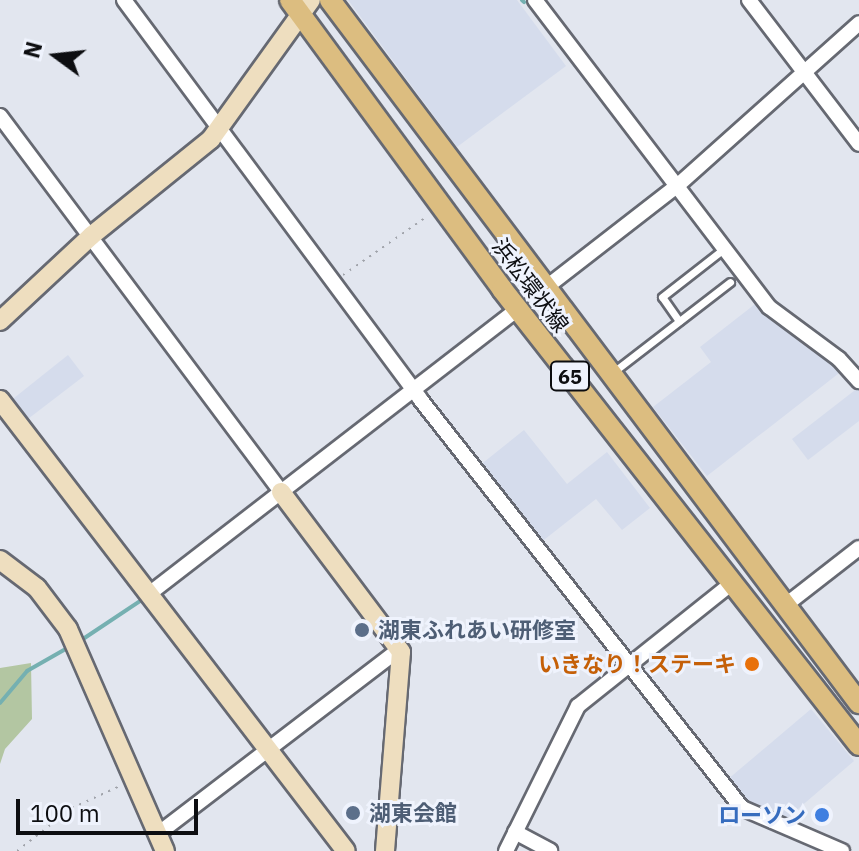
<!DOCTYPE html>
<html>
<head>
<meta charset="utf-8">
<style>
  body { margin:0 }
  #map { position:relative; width:859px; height:851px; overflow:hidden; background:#e2e6ef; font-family:"IBM Plex Sans","Noto Sans JP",sans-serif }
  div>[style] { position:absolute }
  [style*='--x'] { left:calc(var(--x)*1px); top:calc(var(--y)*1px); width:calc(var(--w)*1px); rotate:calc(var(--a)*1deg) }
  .built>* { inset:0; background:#d5dcec }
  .green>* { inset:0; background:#b3c6a2 }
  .stream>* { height:4px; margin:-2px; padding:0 2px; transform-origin:2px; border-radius:2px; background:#75b0b1 }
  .path>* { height:2px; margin-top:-1px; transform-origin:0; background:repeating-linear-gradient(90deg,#a0a3aa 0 2px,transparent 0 8px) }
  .roads { filter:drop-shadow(2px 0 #666972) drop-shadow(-2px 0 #666972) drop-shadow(0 2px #666972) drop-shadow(0 -2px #666972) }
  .lane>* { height:7px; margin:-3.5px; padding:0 3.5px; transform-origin:3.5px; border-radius:3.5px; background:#fff }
  .street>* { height:14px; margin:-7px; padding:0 7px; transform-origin:7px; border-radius:7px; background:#fff }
  .secondary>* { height:18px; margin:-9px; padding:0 9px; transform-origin:9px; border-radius:9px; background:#eedebf }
  .primary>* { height:20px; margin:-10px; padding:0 10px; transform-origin:10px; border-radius:10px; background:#dcbd80 }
  .dots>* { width:22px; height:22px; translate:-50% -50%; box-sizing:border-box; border:4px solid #eff3fd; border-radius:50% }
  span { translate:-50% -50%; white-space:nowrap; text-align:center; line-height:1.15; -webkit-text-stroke:6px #eff3fd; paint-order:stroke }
  .shield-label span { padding:2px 6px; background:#eff3fd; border:2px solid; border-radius:6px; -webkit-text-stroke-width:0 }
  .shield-label { font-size:20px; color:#0d0e11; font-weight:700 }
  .street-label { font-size:22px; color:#0d0e11 }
  .service-label { font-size:22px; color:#4e5e75; font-weight:700 }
  .left { translate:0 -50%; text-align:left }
  .food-label { font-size:22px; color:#c56008; font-weight:700 }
  .right { translate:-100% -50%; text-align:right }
  .shop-label { font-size:22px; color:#366cbe; font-weight:700 }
  .north { position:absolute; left:16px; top:16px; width:80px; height:80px; -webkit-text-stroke:6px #eff3fd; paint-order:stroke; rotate:285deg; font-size:22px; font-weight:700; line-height:32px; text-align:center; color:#0d0e11 }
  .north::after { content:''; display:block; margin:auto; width:28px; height:36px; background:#0d0e11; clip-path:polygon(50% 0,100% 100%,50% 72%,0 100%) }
  .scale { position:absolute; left:16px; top:799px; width:182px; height:36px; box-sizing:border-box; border:4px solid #0d0e11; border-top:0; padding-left:10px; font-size:24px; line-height:28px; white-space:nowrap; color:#0d0e11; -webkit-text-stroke:6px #eff3fd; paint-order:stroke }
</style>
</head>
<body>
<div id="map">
  <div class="built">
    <div style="clip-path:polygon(348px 0,517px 0,566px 66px,457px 147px)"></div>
    <div style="clip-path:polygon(759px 301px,843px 370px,707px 476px,653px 407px,711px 362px,700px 347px)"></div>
    <div style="clip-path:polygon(68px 355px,84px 376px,24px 422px,9px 402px)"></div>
    <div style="clip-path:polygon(859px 387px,859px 421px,808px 460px,792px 439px)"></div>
    <div style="clip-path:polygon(524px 430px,567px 484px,607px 452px,650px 508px,622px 530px,596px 499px,540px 543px,479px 466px)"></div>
    <div style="clip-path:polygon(811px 709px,854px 761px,785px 820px,746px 803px,727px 780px)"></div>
  </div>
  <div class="green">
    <div style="clip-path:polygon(31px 663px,32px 719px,5px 749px,0 764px,0 668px)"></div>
  </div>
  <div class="stream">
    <div style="--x:522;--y:0;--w:3;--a:45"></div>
    <div style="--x:6;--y:554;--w:46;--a:36.1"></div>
    <div style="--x:43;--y:581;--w:52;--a:53.6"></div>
    <div style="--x:83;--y:639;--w:72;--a:-33.7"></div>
    <div style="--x:0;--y:703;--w:42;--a:-49.8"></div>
    <div style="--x:27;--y:671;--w:48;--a:-29.7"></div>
  </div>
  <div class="path">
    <div style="--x:343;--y:275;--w:101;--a:-34.9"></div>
    <div style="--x:17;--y:851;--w:70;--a:-38"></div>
    <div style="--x:72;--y:808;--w:53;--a:-24.6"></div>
  </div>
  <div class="roads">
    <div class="lane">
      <div style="--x:679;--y:321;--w:29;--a:-125"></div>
      <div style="--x:662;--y:297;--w:80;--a:-37.9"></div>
      <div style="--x:612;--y:373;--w:149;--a:-37.6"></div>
    </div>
    <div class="street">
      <div style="--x:124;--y:0;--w:497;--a:53.4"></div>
      <div style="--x:420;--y:399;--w:521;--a:51.79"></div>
      <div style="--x:742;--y:808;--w:109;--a:23.3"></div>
      <div style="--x:535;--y:0;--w:386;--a:52.7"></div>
      <div style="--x:769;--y:307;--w:87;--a:36.6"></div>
      <div style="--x:839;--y:359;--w:30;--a:48"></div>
      <div style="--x:749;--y:0;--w:181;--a:52.6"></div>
      <div style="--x:0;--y:116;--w:469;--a:53.2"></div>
      <div style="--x:544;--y:289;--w:168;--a:-37.8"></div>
      <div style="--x:677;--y:186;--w:244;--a:-41.8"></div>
      <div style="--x:149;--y:594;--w:466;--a:-37.7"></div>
      <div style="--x:787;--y:604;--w:91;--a:-37.9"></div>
      <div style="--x:515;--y:832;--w:40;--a:28"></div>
      <div style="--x:159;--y:833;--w:303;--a:-37.4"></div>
      <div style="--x:506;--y:851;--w:162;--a:-63.6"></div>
      <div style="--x:578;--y:706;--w:196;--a:-38.6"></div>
    </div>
    <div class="secondary">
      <div style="--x:0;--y:321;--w:125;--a:-43"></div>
      <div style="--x:91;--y:236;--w:154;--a:-38.9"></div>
      <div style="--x:211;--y:139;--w:171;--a:-54.3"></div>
      <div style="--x:0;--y:400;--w:568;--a:52.51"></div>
      <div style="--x:281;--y:492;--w:200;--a:53.1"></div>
      <div style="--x:401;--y:652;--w:200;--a:94.6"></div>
      <div style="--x:0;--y:560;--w:46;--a:37.1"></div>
      <div style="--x:37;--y:588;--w:51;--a:52.9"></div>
      <div style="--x:68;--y:629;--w:242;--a:66.4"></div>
    </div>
    <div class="primary">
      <div style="--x:290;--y:0;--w:358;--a:53.7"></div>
      <div style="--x:502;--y:289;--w:579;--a:51.94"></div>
      <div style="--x:330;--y:0;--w:880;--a:53.04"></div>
    </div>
  </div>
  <div class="dots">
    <div style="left:362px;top:630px;background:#5c6f8a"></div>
    <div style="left:752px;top:664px;background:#e8710a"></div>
    <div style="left:353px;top:813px;background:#5c6f8a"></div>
    <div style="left:822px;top:815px;background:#3f7fe0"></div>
  </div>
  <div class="shield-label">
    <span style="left:570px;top:376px">65</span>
  </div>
  <div class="street-label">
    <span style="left:531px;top:285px;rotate:53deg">浜松環状線</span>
  </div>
  <div class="service-label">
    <span class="left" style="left:378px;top:630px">湖東ふれあい研修室</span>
    <span class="left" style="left:369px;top:813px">湖東会館</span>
  </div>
  <div class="food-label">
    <span class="right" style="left:736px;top:664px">いきなり！ステーキ</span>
  </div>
  <div class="shop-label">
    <span class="right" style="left:806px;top:815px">ローソン</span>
  </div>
  <div class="north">N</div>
  <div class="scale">100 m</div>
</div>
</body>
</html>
